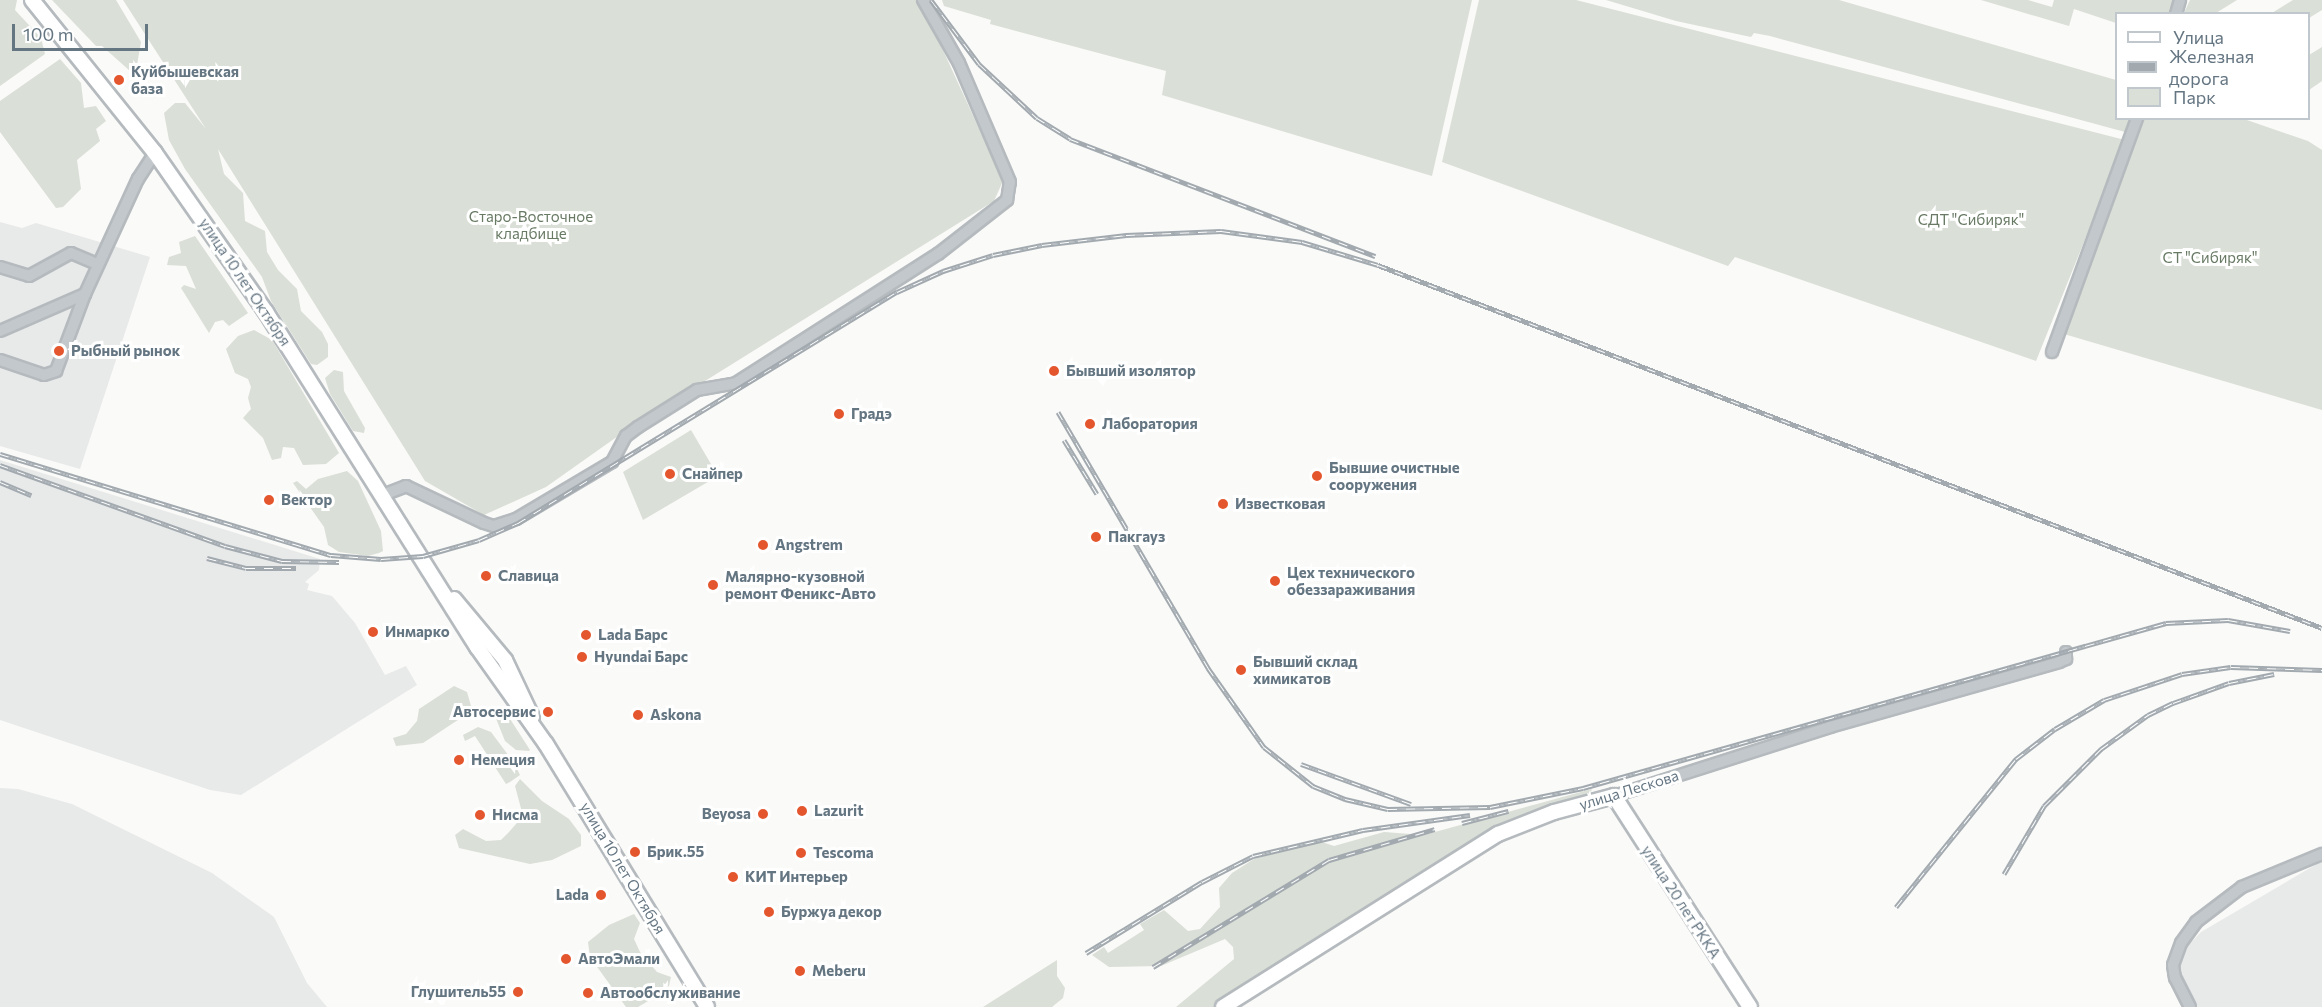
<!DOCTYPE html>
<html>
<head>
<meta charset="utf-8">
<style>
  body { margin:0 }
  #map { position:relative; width:2322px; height:1007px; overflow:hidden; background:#fafaf8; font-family:Commissioner,sans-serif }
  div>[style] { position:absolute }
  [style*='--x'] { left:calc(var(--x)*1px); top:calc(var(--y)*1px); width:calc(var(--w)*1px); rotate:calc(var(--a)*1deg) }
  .built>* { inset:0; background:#e8e9e9 }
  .green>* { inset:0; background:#dadfd7 }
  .roads { filter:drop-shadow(2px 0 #b5babe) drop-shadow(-2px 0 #b5babe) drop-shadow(0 2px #b5babe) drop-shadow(0 -2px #b5babe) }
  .minor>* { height:10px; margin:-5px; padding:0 5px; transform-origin:5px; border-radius:5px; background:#c3c8cc }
  .major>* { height:14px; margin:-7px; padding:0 7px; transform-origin:7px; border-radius:7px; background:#fff }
  .rail>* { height:5px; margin-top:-2.5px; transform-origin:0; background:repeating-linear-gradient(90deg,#fff 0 9px,#a2aab0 0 18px); box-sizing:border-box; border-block:2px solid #a2aab0 }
  .dots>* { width:16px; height:16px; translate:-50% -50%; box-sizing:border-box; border:3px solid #fff; border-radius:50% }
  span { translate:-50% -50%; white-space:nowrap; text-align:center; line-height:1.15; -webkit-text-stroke:6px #fff; paint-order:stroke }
  .poi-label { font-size:15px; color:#657683; font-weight:700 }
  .left { translate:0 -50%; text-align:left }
  .right { translate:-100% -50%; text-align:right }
  .park-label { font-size:15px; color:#687a64 }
  .street-label { font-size:15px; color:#657683 }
  .legend { position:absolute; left:2115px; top:12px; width:195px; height:108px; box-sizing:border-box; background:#fff; border:2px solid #c1c8cd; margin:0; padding:8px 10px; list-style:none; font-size:18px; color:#657683 }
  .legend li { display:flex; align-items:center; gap:12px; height:30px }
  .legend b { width:30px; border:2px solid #c1c8cd }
  .scale { position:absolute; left:12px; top:24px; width:136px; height:27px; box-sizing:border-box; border:3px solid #657683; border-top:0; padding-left:8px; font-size:18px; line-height:21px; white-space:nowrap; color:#657683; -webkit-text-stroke:4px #fff; paint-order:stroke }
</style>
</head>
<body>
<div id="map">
  <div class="built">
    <div style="clip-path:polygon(0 222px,22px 228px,36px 223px,150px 257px,80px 469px,0 446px)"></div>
    <div style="clip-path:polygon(0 460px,320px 559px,319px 570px,305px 582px,309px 584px,307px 590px,332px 596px,355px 623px,385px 675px,406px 666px,417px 685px,241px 795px,210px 790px,0 720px)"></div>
    <div style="clip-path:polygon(0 788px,18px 789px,72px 804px,212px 873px,274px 917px,307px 983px,327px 1007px,0 1007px)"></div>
    <div style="clip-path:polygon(2322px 861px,2322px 1007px,2194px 1007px,2179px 978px,2177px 968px,2182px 952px,2201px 932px)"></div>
  </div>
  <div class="green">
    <div style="clip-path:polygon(0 0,17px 0,15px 10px,41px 38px,45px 54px,0 86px)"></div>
    <div style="clip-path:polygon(52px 0,116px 0,141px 42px,137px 65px,130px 71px,102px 46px,96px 46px)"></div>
    <div style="clip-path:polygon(123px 0,920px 0,1003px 181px,994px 201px,628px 429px,546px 487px,484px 515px,425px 481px,218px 149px,224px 174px,243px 193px,245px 221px,265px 231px,267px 252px,278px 270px,297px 289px,301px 311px,322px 332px,328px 344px,328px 357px,317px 365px,311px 364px,271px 301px,262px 277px,185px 169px,169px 140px,164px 113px,175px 103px,185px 103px,206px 129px)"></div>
    <div style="clip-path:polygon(942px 0,1472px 0,1432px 176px,1162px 95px,1166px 71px,990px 24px,991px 20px,944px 6px)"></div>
    <div style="clip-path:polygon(1479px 0,1576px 0,2125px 140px,2036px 361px,1735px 257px,1728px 266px,1442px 162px)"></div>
    <div style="clip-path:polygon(1606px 0,1839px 0,2116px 80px,2116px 118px,2129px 119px,2125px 132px,1770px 36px,1754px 33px,1751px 37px,1676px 21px)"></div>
    <div style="clip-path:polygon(1981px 0,2028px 0,2052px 7px,2054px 0,2177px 0,2172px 13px,2116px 14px,2116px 23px,2074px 9px,2069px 26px)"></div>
    <div style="clip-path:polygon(2190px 0,2237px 0,2216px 13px,2184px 13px)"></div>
    <div style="clip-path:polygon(2293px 0,2322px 0,2322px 10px,2309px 18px,2308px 14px,2272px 13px)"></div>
    <div style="clip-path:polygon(2322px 47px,2322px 81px,2309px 90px,2309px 55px)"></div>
    <div style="clip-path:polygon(60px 59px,81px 83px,84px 108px,96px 106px,106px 121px,96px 129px,100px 141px,77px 160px,81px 189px,63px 207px,56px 208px,0 132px,0 101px)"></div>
    <div style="clip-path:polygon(2143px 119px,2244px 119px,2308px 141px,2322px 150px,2322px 410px,2064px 334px)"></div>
    <div style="clip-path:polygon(195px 236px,248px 313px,229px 326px,223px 320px,215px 322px,209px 333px,181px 288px,184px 285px,196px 289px,186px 266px,167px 265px,169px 257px,181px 253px,179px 242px)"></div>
    <div style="clip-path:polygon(254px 330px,272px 340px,339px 453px,326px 464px,303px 465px,294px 448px,283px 447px,281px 458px,272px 460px,263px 438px,243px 418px,251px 409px,248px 398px,251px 387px,248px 379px,235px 373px,226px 349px,238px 336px)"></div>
    <div style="clip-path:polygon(334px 370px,343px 372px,344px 391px,365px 428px,364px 433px,353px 431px,330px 394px,325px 378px)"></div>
    <div style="clip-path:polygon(691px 430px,718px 476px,643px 520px,623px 472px)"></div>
    <div style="clip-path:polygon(347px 471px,358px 481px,381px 531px,383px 551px,379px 553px,368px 556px,339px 552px,328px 545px,324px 527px,293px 483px,297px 481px,306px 489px,318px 479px)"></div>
    <div style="clip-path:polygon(454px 686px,467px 692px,471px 706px,467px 714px,423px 743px,396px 746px,393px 738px,406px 734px,417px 721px,419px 709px)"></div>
    <div style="clip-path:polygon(505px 711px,530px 750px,529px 751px,516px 750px,505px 741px,495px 716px)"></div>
    <div style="clip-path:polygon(478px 727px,491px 732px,514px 763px,520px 775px,510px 782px,506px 784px,475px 736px,465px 741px,463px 735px)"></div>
    <div style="clip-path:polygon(520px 779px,542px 801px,569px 819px,581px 835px,581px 846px,552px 860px,530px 864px,459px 848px,455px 835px,463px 829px,486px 841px,501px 840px,509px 832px,523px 816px,515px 786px)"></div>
    <div style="clip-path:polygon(1592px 789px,1589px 797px,1545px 812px,1215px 1007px,1176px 1007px,1234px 959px,1233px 947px,1225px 939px,1161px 966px,1109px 967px,1092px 955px,1104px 947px,1108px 953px,1144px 930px,1140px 924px,1164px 910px,1188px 931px,1200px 929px,1220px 907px,1219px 888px,1232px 873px,1254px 859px,1319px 841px,1334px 846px,1384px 832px,1424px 835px)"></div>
    <div style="clip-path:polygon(634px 914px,640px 923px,634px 939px,640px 952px,657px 972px,671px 977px,669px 986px,660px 994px,638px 1007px,626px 1007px,590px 957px,588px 942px,609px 925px)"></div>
    <div style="clip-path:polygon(1057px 960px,1057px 976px,1065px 988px,1063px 998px,1052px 1007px,983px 1007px)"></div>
  </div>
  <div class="roads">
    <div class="minor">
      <div style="--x:2176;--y:14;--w:15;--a:-74"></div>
      <div style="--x:0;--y:267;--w:30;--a:17"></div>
      <div style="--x:29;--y:276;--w:48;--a:-28.7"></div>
      <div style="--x:71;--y:253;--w:28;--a:23"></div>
      <div style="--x:0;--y:331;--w:93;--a:-23.5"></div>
      <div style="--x:85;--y:294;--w:127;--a:-65.3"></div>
      <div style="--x:138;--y:179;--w:31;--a:-57"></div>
      <div style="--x:2052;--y:352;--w:249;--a:-70"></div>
      <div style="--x:0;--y:360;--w:46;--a:18.8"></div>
      <div style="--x:44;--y:375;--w:13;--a:-18"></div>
      <div style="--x:56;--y:371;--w:82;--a:-69.4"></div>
      <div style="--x:383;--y:495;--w:25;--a:-21"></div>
      <div style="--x:406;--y:486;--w:86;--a:25.4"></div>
      <div style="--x:484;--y:523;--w:10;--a:17"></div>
      <div style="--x:494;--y:526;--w:23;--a:-18"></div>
      <div style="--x:516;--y:519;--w:112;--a:-30.7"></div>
      <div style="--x:612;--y:462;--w:30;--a:-62"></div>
      <div style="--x:626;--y:436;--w:15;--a:-37"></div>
      <div style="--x:638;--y:427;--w:70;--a:-32.1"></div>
      <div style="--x:697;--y:390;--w:40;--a:-10"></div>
      <div style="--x:736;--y:383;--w:240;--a:-32.6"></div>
      <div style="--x:938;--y:254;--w:88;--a:-38"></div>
      <div style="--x:1007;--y:200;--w:18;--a:-81"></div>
      <div style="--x:1010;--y:182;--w:129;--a:-113.2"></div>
      <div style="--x:959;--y:63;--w:73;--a:-119.7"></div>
      <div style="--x:1614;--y:796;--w:227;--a:-17.7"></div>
      <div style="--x:1830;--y:727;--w:238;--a:-15.8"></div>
      <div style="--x:2059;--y:662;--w:8;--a:-23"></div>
      <div style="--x:2066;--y:659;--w:7;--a:-90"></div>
      <div style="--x:2190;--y:1007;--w:33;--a:-117"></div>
      <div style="--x:2175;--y:978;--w:13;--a:-99"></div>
      <div style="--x:2173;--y:965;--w:23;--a:-70"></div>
      <div style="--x:2181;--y:943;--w:26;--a:-54"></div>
      <div style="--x:2196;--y:922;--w:58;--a:-37.3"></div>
      <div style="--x:2242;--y:887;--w:87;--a:-22.4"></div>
    </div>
    <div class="major">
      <div style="--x:32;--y:0;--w:196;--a:51.2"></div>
      <div style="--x:155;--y:153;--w:194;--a:55.1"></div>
      <div style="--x:266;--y:312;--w:396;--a:57.8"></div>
      <div style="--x:477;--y:647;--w:119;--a:54.6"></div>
      <div style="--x:546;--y:744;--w:308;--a:58.5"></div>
      <div style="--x:454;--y:599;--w:80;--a:50.1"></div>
      <div style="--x:505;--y:660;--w:63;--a:64.7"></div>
      <div style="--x:1223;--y:1007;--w:325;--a:-32.2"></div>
      <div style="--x:1498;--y:834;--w:60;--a:-21.4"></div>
      <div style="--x:1554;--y:812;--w:62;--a:-14.9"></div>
      <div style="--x:1614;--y:796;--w:251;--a:57.2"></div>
    </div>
  </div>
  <div class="rail">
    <div style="--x:931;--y:0;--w:80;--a:53.1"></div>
    <div style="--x:979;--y:64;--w:79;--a:43"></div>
    <div style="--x:1037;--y:118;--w:39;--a:32"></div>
    <div style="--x:1070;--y:139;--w:327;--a:21"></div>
    <div style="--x:1058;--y:412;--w:297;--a:59.6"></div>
    <div style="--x:1208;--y:668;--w:97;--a:54.7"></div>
    <div style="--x:1264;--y:747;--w:63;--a:38.5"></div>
    <div style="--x:1313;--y:786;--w:35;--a:22"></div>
    <div style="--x:1345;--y:799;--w:44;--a:13.1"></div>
    <div style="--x:1388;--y:809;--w:102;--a:-1.1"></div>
    <div style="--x:1490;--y:807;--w:95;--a:-11.5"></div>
    <div style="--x:1583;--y:788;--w:606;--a:-15.8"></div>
    <div style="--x:2166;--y:623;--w:62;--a:-2.8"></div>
    <div style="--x:2228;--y:620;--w:63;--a:10.1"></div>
    <div style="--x:1064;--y:440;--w:63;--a:58.6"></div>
    <div style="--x:0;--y:454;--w:346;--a:17"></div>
    <div style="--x:331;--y:555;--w:50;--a:4.6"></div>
    <div style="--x:381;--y:559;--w:42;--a:-4.1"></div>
    <div style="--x:423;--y:556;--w:58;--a:-15.9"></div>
    <div style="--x:479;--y:540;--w:43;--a:-23.6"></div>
    <div style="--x:518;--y:523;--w:444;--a:-31.4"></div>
    <div style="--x:897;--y:292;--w:51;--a:-24.5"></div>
    <div style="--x:943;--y:271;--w:52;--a:-17.7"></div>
    <div style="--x:993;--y:255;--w:50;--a:-11.5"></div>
    <div style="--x:1042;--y:245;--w:85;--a:-6.8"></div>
    <div style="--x:1126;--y:235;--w:95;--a:-2.4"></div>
    <div style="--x:1221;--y:231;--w:82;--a:7.7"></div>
    <div style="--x:1302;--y:242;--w:79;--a:16.8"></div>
    <div style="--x:1378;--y:265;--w:1011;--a:21.03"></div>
    <div style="--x:0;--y:465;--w:239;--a:19.8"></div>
    <div style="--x:225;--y:546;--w:59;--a:14.7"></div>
    <div style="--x:282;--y:561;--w:57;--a:1"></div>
    <div style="--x:0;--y:482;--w:34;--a:23"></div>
    <div style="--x:207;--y:558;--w:40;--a:14.4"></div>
    <div style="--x:246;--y:568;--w:50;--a:0"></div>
    <div style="--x:1301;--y:764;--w:117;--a:20"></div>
    <div style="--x:1462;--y:823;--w:48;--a:-14.6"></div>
    <div style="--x:2004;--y:874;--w:79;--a:-59.5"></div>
    <div style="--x:2044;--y:806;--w:81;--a:-45"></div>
    <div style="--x:2101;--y:749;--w:58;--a:-35.9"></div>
    <div style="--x:2148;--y:715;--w:28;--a:-26"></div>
    <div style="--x:2173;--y:703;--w:59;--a:-19.7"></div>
    <div style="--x:2229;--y:683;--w:46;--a:-11.3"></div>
    <div style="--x:1896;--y:907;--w:191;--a:-51"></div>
    <div style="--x:2016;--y:759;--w:49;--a:-37.6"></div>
    <div style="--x:2055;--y:729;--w:57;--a:-30.6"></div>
    <div style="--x:2104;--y:700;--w:82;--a:-18.4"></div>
    <div style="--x:2182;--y:674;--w:49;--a:-8.1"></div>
    <div style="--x:2231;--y:667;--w:91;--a:1.9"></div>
    <div style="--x:1086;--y:953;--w:136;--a:-31.5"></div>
    <div style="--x:1202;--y:882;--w:57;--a:-27"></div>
    <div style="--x:1253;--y:856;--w:113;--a:-13.3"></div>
    <div style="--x:1363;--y:830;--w:108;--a:-8"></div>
    <div style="--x:1153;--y:967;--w:206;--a:-31.3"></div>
    <div style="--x:1329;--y:860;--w:110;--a:-16.3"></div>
  </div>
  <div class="dots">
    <div style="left:119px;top:80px;background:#e4572e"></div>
    <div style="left:59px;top:351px;background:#e4572e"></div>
    <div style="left:1054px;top:371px;background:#e4572e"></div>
    <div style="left:839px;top:414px;background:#e4572e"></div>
    <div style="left:1090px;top:424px;background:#e4572e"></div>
    <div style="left:670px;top:474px;background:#e4572e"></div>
    <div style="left:1317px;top:476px;background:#e4572e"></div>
    <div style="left:269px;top:500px;background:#e4572e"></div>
    <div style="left:1223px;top:504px;background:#e4572e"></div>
    <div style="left:1096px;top:537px;background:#e4572e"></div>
    <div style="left:763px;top:545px;background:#e4572e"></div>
    <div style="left:486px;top:576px;background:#e4572e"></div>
    <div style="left:1275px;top:581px;background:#e4572e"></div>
    <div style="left:713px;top:585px;background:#e4572e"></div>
    <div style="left:373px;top:632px;background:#e4572e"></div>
    <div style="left:586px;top:635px;background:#e4572e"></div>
    <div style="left:582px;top:657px;background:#e4572e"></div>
    <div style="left:1241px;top:670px;background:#e4572e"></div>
    <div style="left:548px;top:712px;background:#e4572e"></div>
    <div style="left:638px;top:715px;background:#e4572e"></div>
    <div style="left:459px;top:760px;background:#e4572e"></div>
    <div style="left:802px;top:811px;background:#e4572e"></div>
    <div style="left:763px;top:814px;background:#e4572e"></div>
    <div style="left:480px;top:815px;background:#e4572e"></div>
    <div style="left:635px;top:852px;background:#e4572e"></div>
    <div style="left:801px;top:853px;background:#e4572e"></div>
    <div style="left:733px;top:877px;background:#e4572e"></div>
    <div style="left:601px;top:895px;background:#e4572e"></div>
    <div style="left:769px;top:912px;background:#e4572e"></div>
    <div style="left:566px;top:959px;background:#e4572e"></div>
    <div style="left:800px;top:971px;background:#e4572e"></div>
    <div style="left:518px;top:992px;background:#e4572e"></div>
    <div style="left:588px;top:993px;background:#e4572e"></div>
  </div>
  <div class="poi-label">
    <span class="left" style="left:131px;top:80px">Куйбышевская<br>база</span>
    <span class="left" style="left:71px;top:351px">Рыбный рынок</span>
    <span class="left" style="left:1066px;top:371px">Бывший изолятор</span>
    <span class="left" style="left:851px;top:414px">Градэ</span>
    <span class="left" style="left:1102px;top:424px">Лаборатория</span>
    <span class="left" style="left:1329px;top:476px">Бывшие очистные<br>сооружения</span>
    <span class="left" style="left:682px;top:474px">Снайпер</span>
    <span class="left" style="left:281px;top:500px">Вектор</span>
    <span class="left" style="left:1235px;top:504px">Известковая</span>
    <span class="left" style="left:1108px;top:537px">Пакгауз</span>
    <span class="left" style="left:775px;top:545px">Angstrem</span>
    <span class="left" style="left:1287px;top:581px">Цех технического<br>обеззараживания</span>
    <span class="left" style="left:498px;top:576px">Славица</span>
    <span class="left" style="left:725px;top:585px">Малярно-кузовной<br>ремонт Феникс-Авто</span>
    <span class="left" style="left:385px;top:632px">Инмарко</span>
    <span class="left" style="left:598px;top:635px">Lada Барс</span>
    <span class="left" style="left:594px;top:657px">Hyundai Барс</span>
    <span class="left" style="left:1253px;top:670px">Бывший склад<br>химикатов</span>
    <span class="right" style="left:536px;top:712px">Автосервис</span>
    <span class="left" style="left:650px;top:715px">Askona</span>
    <span class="left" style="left:471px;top:760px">Немеция</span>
    <span class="left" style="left:814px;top:811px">Lazurit</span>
    <span class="right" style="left:751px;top:814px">Beyosa</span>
    <span class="left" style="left:492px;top:815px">Нисма</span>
    <span class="left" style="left:647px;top:852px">Брик.55</span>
    <span class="left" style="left:813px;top:853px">Tescoma</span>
    <span class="left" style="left:745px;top:877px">КИТ Интерьер</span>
    <span class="right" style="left:589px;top:895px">Lada</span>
    <span class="left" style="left:781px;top:912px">Буржуа декор</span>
    <span class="left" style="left:578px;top:959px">АвтоЭмали</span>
    <span class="left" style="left:812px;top:971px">Meberu</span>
    <span class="right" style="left:506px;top:992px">Глушитель55</span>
    <span class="left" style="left:600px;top:993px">Автообслуживание</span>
  </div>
  <div class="park-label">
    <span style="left:531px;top:225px">Старо-Восточное<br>кладбище</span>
    <span style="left:1971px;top:220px">СДТ "Сибиряк"</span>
    <span style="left:2210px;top:258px">СТ "Сибиряк"</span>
  </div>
  <div class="street-label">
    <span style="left:245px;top:282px;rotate:56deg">улица 10 лет Октября</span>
    <span style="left:1629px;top:790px;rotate:-17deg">улица Лескова</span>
    <span style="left:623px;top:868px;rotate:59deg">улица 10 лет Октября</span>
    <span style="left:1681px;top:902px;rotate:57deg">улица 20 лет РККА</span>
  </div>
  <ul class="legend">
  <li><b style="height:8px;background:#fff"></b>Улица</li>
  <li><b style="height:8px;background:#a2aab0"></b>Железная дорога</li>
  <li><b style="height:16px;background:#dadfd7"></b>Парк</li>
  </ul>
  <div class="scale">100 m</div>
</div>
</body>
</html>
